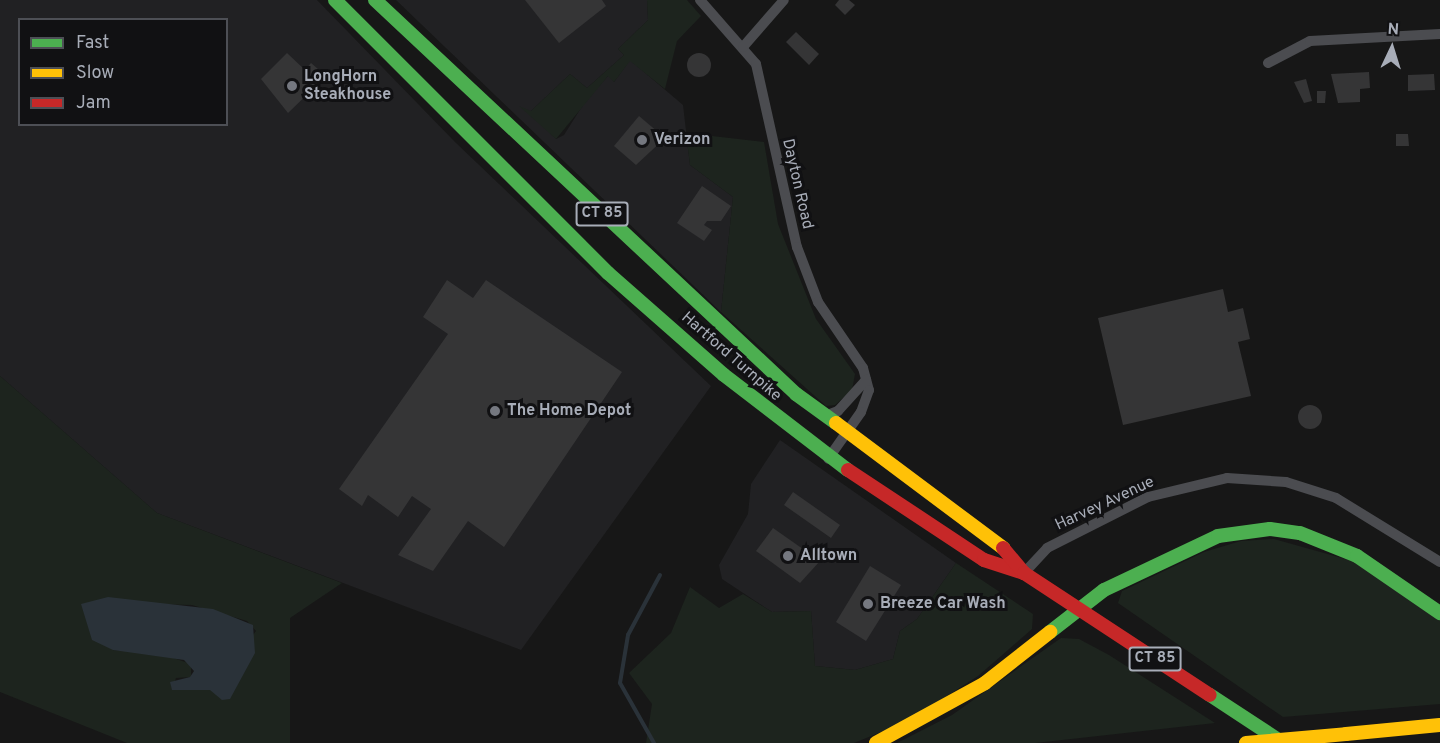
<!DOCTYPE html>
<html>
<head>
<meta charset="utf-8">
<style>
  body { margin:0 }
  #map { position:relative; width:1440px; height:743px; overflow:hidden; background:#171717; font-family:Overpass,sans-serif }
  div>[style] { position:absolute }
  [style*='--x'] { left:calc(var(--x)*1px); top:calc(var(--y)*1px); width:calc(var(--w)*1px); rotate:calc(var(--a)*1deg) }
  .built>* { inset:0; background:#212123 }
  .green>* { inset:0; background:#1d241e }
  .water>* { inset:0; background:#2a3239 }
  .stream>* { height:4px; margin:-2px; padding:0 2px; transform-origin:2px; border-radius:2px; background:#2a3239 }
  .building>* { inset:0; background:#353536 }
  .round { border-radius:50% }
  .street>* { height:10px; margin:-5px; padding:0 5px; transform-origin:5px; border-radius:5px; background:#4b4c50 }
  .fast>* { height:14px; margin:-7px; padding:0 7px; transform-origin:7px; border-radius:7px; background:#4caf50 }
  .slow>* { height:14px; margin:-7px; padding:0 7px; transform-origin:7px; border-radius:7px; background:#ffc107 }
  .jam>* { height:14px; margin:-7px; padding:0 7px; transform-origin:7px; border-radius:7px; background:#c62828 }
  .slow-bridge>* { height:14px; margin:-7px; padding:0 7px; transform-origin:7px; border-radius:7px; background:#ffc107 }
  .dots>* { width:16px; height:16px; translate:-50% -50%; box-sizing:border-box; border:3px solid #111113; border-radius:50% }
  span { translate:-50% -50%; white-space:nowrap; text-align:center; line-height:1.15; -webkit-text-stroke:6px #111113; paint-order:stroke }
  .shield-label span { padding:2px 4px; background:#111113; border:2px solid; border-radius:4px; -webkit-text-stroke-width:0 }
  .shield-label { font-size:15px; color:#a8adb8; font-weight:700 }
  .poi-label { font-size:16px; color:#a8adb8; font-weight:700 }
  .left { translate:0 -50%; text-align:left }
  .street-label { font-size:16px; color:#a8adb8 }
  .legend { position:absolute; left:18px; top:18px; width:210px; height:108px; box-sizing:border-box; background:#111113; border:2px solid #4d4f55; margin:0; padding:8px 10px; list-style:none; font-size:18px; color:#a8adb8 }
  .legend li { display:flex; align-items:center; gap:12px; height:30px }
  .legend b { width:30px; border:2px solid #4d4f55 }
  .north { position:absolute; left:1362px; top:18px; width:60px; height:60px; -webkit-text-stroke:4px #111113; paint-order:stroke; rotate:4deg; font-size:16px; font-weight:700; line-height:24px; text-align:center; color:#a8adb8 }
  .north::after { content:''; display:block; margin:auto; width:21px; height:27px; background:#a8adb8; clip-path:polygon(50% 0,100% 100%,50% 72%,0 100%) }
</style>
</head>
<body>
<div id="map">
  <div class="built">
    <div style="clip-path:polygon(evenodd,0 0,317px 0,455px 142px,711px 386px,521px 650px,157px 513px,0 376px,0 0,20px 20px,226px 20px,226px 124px,20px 124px,20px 20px)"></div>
    <div style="clip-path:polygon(396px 0,647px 0,648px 20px,618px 49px,624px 55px,587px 88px,570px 74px,531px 111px,556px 139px,564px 135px,586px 100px,609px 75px,614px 82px,630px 60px,683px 105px,690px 165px,733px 197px,721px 312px)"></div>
    <div style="clip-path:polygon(780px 440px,956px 563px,917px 619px,900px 631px,893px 659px,855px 670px,815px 666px,811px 611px,772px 612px,722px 579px,719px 565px,748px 514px,751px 484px)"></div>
  </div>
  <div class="green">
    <div style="clip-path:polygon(647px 0,687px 0,701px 16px,677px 41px,665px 89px,630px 61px,614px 82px,608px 76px,556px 139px,519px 106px,531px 111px,570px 74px,587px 88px,624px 55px,618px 49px,648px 20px)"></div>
    <div style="clip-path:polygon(686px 133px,764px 142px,778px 224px,816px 319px,855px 374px,852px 390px,835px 405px,826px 406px,721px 312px,733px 197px,690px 165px)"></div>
    <div style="clip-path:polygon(evenodd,0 376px,157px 513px,342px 583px,290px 618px,290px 743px,127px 743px,0 692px,0 376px,151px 604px,192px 605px,247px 621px,256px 631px,210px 690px,172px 690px,176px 678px,191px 677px,191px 664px,162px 654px,113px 650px,151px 604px)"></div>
    <div style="clip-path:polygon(1274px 539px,1356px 562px,1440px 619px,1440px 704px,1283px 717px,1118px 603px,1122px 591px,1204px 552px,1241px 541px)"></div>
    <div style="clip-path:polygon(956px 563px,1033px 614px,1032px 629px,978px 676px,908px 721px,854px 743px,646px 743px,652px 704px,629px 673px,671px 633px,690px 587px,719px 608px,743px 594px,772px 612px,811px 611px,815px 666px,855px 670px,893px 659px,900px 631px,917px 619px)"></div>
    <div style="clip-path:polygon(1061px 638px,1079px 639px,1109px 655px,1215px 723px,1035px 743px,897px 743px,952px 715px)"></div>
  </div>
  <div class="water">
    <div style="clip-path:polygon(108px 597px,213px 609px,253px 625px,255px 653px,230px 699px,222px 700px,210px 690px,172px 690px,170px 682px,190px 677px,194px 671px,184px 660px,113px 650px,92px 640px,81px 604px)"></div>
  </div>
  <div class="stream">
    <div style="--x:654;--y:743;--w:69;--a:-119.5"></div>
    <div style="--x:620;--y:683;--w:49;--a:-80.5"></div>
    <div style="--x:628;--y:635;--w:68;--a:-61.9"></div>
  </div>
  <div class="building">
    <div style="clip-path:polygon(525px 0,602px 0,606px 6px,559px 43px)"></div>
    <div style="clip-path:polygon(839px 0,849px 0,855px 5px,845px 15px,835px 5px)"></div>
    <div style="clip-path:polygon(796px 32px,819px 54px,809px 65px,786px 42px)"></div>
    <div style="clip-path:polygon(287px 53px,305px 70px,311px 63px,318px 69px,311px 76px,319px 83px,288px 113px,261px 79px)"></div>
    <div class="round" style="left:687px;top:53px;width:24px;height:24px"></div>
    <div style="clip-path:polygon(1369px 72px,1370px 88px,1360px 89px,1360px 102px,1338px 103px,1331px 74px)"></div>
    <div style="clip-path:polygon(1434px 74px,1435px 90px,1408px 91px,1408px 75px)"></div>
    <div style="clip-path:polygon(1306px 79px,1312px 101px,1304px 103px,1294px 82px)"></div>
    <div style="clip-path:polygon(1317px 91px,1326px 91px,1325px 103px,1317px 103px)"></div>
    <div style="clip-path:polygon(639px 116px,665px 138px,636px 165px,614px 146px)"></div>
    <div style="clip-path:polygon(1396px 134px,1408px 134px,1409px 146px,1396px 146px)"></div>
    <div style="clip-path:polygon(702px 186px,731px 206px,721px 221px,707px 221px,704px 225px,712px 230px,704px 241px,677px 223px)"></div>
    <div style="clip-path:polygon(447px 280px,473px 298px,486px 280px,622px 372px,504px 547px,468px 521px,433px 571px,398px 555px,431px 509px,412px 496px,398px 517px,368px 495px,362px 506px,339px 489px,448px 334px,423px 317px)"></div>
    <div style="clip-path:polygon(1223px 289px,1228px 312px,1243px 308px,1250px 339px,1238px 342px,1251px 396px,1123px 425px,1098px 318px)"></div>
    <div class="round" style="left:1298px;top:405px;width:24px;height:24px"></div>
    <div style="clip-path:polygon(793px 492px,840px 525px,831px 538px,784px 505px)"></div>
    <div style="clip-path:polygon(773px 528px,820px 561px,800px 583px,756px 551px)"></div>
    <div style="clip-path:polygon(870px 566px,901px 585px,866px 641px,836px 622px)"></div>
  </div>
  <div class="street">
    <div style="--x:700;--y:0;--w:85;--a:48.8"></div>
    <div style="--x:756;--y:64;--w:188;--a:77.4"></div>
    <div style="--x:797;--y:247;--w:59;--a:69.1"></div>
    <div style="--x:818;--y:302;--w:80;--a:55.7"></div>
    <div style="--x:863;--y:368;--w:23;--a:75"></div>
    <div style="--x:869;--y:390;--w:23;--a:110"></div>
    <div style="--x:861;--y:412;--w:57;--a:125.1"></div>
    <div style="--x:743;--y:47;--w:62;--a:-48.9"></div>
    <div style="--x:1268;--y:63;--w:47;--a:-27.6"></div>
    <div style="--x:1310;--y:41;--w:130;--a:-3.1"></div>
    <div style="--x:825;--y:416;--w:14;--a:-21"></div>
    <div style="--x:838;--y:411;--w:42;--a:-47.9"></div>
    <div style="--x:1024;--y:573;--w:34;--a:-47"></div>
    <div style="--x:1047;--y:548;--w:113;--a:-26.8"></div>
    <div style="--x:1148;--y:497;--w:81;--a:-13.5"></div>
    <div style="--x:1227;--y:478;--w:59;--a:3.9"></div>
    <div style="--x:1286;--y:482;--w:52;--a:17.7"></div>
    <div style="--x:1336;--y:498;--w:122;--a:31.6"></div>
  </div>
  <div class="fast">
    <div style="--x:335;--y:0;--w:386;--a:45"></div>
    <div style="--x:608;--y:273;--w:154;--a:41.3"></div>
    <div style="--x:724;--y:375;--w:156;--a:37.5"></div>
    <div style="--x:375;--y:0;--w:577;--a:43.1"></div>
    <div style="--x:796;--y:394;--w:49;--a:35.9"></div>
    <div style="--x:1050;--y:632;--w:68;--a:-37.9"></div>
    <div style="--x:1104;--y:590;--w:126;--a:-25.3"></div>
    <div style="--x:1218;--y:536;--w:52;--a:-7.7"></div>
    <div style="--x:1270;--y:529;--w:30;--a:8"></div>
    <div style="--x:1300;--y:533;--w:61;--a:22"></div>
    <div style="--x:1357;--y:556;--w:101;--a:34.5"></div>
    <div style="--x:1210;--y:695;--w:87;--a:33.3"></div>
  </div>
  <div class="slow">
    <div style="--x:836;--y:423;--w:209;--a:36.8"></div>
    <div style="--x:1346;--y:734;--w:94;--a:-5.5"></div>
    <div style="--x:876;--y:743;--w:124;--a:-28.8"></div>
    <div style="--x:985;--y:683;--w:83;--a:-38.1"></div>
  </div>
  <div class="jam">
    <div style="--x:848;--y:470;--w:163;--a:33.5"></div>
    <div style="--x:984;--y:560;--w:42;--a:18"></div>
    <div style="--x:1003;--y:548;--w:33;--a:50"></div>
    <div style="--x:1024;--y:573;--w:222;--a:33.3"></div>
  </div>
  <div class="slow-bridge">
    <div style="--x:1246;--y:743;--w:100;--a:-5.1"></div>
  </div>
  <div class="dots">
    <div style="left:292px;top:86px;background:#757880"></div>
    <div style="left:642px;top:140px;background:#757880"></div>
    <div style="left:495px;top:411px;background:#757880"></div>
    <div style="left:788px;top:556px;background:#757880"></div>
    <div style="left:868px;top:604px;background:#757880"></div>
  </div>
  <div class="shield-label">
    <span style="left:602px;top:214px">CT 85</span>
    <span style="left:1155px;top:659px">CT 85</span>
  </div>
  <div class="poi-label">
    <span class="left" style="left:304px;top:86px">LongHorn<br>Steakhouse</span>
    <span class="left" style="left:654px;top:140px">Verizon</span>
    <span class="left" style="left:507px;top:411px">The Home Depot</span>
    <span class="left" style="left:800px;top:556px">Alltown</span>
    <span class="left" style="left:880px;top:604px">Breeze Car Wash</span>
  </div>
  <div class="street-label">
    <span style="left:797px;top:184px;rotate:77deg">Dayton Road</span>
    <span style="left:731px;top:357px;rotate:41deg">Hartford Turnpike</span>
    <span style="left:1105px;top:504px;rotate:-25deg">Harvey Avenue</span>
  </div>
  <ul class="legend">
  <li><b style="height:8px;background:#4caf50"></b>Fast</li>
  <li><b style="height:8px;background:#ffc107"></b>Slow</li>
  <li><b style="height:8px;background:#c62828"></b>Jam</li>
  </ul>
  <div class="north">N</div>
</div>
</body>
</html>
